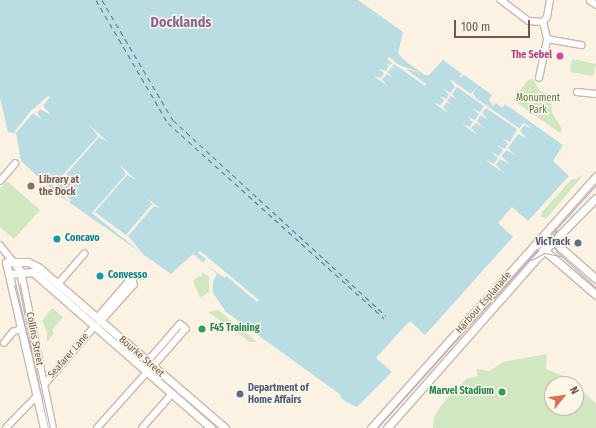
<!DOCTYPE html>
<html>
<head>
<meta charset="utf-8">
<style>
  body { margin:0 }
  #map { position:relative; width:596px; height:428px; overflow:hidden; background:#fbf2e3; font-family:"Fira Sans Condensed",sans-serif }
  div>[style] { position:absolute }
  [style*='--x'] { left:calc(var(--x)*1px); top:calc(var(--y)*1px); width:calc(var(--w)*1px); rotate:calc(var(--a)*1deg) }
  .green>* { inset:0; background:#d1e7c2 }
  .water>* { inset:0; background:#b9dde3 }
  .pier>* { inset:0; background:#fbf2e3 }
  .ferry>* { height:1px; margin-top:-0.5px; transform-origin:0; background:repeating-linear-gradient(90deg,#467984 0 5px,transparent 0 9px) }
  .roads { filter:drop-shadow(1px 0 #cbb9aa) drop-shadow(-1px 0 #cbb9aa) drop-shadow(0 1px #cbb9aa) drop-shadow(0 -1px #cbb9aa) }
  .minor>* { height:5.5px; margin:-2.75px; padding:0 2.75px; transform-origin:2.75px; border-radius:2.75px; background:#fff }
  .tertiary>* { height:7px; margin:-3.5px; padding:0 3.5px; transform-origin:3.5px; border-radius:3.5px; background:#fff }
  .tram>* { height:1px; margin:-0.5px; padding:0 0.5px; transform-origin:0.5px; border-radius:0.5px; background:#b4a3c3 }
  .dots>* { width:11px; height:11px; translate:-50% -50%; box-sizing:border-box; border:2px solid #fef6e9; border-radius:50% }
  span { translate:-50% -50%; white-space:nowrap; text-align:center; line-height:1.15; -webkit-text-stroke:3px #fef6e9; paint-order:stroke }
  .hotel-label { font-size:10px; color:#b23c85; font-weight:700 }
  .right { translate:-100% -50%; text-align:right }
  .park-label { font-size:10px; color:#527743 }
  .education-label { font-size:10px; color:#785e54; font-weight:700 }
  .left { translate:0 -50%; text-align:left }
  .culture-label { font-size:10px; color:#0d838f; font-weight:700 }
  .service-label { font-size:10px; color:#4e5e75; font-weight:700 }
  .street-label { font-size:10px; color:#71584a }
  .leisure-label { font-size:10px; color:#27864d; font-weight:700 }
  .district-label { font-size:14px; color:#856694; font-weight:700 }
  .north { position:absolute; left:544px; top:376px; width:40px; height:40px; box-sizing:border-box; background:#fef6e9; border:1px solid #c6b7a9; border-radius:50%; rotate:61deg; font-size:11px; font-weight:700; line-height:16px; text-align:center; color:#71584a }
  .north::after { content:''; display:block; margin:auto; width:14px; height:18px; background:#df6f4e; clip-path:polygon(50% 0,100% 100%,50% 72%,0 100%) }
  .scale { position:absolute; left:454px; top:20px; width:76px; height:18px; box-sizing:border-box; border:2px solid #71584a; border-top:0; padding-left:5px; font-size:12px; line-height:14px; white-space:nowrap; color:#71584a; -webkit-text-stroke:3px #fef6e9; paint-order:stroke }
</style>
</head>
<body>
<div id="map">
  <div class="green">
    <div style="clip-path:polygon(572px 59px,596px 64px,593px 76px,570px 72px)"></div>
    <div style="clip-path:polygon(533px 79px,540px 91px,550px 95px,552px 112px,562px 129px,560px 133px,513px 100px,528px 80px)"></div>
    <div style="clip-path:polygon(584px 174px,546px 219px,541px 216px,542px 212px,572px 179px,574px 180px)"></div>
    <div style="clip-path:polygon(7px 181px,40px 210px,14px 239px,0 227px,0 189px)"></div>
    <div style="clip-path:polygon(203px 273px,209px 276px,209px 292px,200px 298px,193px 281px,199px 276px,203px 277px,201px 275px)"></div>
    <div style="clip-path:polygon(52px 308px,63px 317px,52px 330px,54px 333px,47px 342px,47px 332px,42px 321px)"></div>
    <div style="clip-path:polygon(218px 310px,257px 342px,250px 342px,208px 312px)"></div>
    <div style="clip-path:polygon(evenodd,547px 354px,546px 369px,571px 379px,596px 404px,596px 428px,433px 428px,434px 417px,442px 404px,466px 379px,478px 376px,476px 369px,489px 371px,503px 362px,547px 354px,552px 384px,576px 384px,576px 408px,552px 408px,552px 384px)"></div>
  </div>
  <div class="water">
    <div style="clip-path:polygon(0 0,358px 0,403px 32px,398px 53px,405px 61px,425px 75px,429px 75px,443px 60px,461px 73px,460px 78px,464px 75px,492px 95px,489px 100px,493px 106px,496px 103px,502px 108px,505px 104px,563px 145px,553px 161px,569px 176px,528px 221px,512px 207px,498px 223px,513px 237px,425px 335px,410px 321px,404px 327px,376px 358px,392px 372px,357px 407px,346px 402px,340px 397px,341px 395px,226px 312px,213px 293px,213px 282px,217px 274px,193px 254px,171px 274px,56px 193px,21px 161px,16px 133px,8px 132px,0 98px)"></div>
  </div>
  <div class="pier">
    <div style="clip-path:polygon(389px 57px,399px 65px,424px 74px,406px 69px,426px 84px,425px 86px,394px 64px,392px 66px,397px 71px,392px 67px,387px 72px,393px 78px,387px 74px,382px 79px,387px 85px,373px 76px,381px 78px,384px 73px,379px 69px,386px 71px,389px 66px,384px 62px,390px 65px,392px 63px,387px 59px)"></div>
    <div style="clip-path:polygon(450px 79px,471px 94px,478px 85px,473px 94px,477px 99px,519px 128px,524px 123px,534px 130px,524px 125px,520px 131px,527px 139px,518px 134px,508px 148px,516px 156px,507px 150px,501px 156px,510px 164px,500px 159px,496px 165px,504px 173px,485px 160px,494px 164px,498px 158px,491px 152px,499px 156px,503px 150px,496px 145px,505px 149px,508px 143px,501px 138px,510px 142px,517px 129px,486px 108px,482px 113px,488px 120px,481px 115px,477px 121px,483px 127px,476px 123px,471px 128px,478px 135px,462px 124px,470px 127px,473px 122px,468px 117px,475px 120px,479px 114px,473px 109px,480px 112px,484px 106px,457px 87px,452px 94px,457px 100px,451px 96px,447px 100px,453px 106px,447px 102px,443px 107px,448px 113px,434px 103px,441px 105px,444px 100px,439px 96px,446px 99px,449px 95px,444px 89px,450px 93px,455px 87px)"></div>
    <div style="clip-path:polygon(48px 96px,50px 97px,43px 106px,51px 115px,40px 109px,37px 113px,41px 119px,33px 113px,16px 133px,15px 131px,31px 111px)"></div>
    <div style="clip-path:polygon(89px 125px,108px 142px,99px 137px,56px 186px,71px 200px,69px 202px,53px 186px,98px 136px)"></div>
    <div style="clip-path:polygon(120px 165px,136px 180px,127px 175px,95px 212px,126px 235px,152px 204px,147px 198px,161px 209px,154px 206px,128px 236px,144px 255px,92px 213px,126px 174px)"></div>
    <div style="clip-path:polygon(200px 251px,259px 300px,257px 302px,226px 276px,225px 278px,203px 263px,206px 259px,198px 253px)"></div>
  </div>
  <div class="ferry">
    <div style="--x:96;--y:0;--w:143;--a:59.7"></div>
    <div style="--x:168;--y:123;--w:291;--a:42.1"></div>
    <div style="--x:102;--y:0;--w:139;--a:59.4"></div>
    <div style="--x:173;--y:120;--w:289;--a:42.6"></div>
  </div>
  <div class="roads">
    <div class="minor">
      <div style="--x:501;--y:0;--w:35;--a:37"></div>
      <div style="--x:529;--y:21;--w:14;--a:4"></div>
      <div style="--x:543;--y:22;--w:6;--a:-51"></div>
      <div style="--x:547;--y:17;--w:17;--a:-80"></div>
      <div style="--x:547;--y:39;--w:35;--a:10"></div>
      <div style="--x:539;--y:78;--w:40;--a:-78"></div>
      <div style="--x:547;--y:39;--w:17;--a:-103"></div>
      <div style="--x:577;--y:92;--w:19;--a:6"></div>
      <div style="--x:0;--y:181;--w:23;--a:-49"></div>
      <div style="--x:0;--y:245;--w:22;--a:51"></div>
      <div style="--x:58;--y:284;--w:40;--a:-49"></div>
      <div style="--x:97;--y:318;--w:49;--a:-49.1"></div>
      <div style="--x:129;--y:281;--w:4;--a:0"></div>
      <div style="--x:133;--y:281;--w:4;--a:76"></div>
      <div style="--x:134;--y:285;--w:50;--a:131.7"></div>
      <div style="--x:4;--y:343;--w:14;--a:-51"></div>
      <div style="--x:13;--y:332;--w:9;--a:-21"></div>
      <div style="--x:147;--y:362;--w:50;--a:-49"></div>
      <div style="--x:180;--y:324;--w:4;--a:34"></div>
      <div style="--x:183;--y:326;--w:4;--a:45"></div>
      <div style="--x:186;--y:329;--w:50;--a:131"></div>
      <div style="--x:43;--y:386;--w:79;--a:-49.1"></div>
      <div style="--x:6;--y:428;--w:45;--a:-45.9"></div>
      <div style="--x:97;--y:428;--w:75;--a:-48.2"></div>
      <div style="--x:142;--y:428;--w:45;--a:-48.6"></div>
    </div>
    <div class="tertiary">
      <div style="--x:590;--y:0;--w:7;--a:34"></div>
      <div style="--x:545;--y:234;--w:68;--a:41.4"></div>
      <div style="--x:536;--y:243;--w:79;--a:40.9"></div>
      <div style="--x:14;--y:262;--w:11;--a:56"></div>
      <div style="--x:20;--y:271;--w:160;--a:78.5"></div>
      <div style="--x:9;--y:274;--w:24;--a:-5"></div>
      <div style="--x:33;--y:272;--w:237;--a:41.2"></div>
      <div style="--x:44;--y:428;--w:170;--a:-102.9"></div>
      <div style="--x:6;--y:262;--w:22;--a:0"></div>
      <div style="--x:28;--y:262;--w:11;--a:27"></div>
      <div style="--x:38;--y:267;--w:247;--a:40.7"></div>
      <div style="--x:371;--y:428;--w:338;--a:-48.2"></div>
      <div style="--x:387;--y:428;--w:222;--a:-48.6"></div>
      <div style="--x:534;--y:261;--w:88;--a:-45.5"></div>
    </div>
  </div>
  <div class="tram">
    <div style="--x:595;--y:0;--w:1;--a:45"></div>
    <div style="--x:556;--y:230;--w:10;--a:107"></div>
    <div style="--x:553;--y:240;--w:13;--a:72"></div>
    <div style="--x:557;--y:252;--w:53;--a:42.7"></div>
    <div style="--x:531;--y:260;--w:15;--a:-28"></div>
    <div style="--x:544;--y:253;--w:17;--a:10"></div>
    <div style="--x:20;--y:284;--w:66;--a:79.5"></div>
    <div style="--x:14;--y:285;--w:68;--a:75.6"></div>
    <div style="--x:32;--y:345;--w:85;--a:77.8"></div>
    <div style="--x:377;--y:428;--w:327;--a:-48"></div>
  </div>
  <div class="dots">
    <div style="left:560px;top:56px;background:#d1479c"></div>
    <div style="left:31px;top:186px;background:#8d6e63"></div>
    <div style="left:57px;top:239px;background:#0f9aa8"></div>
    <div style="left:578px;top:243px;background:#5c6f8a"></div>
    <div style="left:100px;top:276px;background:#0f9aa8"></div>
    <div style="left:202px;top:329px;background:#2e9e5b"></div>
    <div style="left:502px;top:392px;background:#2e9e5b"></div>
    <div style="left:240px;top:394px;background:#5c6f8a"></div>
  </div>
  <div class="hotel-label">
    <span class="right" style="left:552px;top:56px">The Sebel</span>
  </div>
  <div class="park-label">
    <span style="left:538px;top:104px">Monument<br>Park</span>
  </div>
  <div class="education-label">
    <span class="left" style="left:39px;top:186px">Library at<br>the Dock</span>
  </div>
  <div class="culture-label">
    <span class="left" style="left:65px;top:239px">Concavo</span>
    <span class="left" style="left:108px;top:276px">Convesso</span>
  </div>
  <div class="service-label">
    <span class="right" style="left:570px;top:243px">VicTrack</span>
    <span class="left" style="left:248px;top:394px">Department of<br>Home Affairs</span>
  </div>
  <div class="street-label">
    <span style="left:484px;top:303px;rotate:-49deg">Harbour Esplanade</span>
    <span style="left:34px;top:339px;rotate:79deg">Collins Street</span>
    <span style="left:69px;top:356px;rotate:-49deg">Seafarer Lane</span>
    <span style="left:141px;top:357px;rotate:41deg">Bourke Street</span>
  </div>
  <div class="leisure-label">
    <span class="left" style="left:210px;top:329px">F45 Training</span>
    <span class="right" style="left:494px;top:392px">Marvel Stadium</span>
  </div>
  <div class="district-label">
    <span style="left:181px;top:23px">Docklands</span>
  </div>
  <div class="north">N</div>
  <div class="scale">100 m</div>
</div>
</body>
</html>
